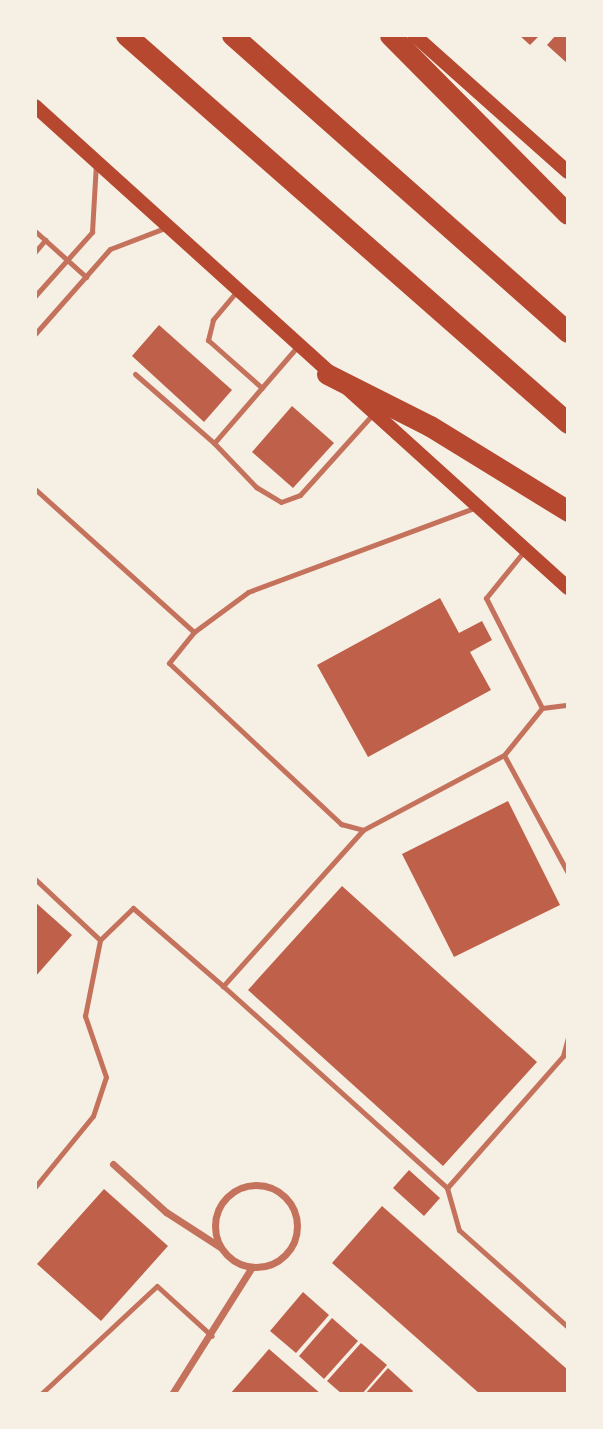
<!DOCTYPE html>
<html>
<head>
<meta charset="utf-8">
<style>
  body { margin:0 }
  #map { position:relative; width:603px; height:1429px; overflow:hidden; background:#f6efe4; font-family:Lato,sans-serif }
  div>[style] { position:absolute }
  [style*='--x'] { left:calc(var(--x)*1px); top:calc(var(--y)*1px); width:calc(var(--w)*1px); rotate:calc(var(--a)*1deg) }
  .building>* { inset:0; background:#bf614a }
  .service>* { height:5px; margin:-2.5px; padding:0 2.5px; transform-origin:2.5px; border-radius:2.5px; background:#c5725c }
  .minor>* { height:7px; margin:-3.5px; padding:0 3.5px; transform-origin:3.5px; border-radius:3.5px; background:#c5725c }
  .minor>.ring { margin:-3.5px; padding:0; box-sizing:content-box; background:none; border:7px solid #c5725c; border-radius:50% }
  .secondary>* { height:14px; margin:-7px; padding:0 7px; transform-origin:7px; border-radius:7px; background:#b5482f }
  .motorway>* { height:21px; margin:-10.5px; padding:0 10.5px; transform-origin:10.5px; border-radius:10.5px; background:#b5482f }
  span { translate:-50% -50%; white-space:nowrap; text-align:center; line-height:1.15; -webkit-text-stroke:6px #f6efe4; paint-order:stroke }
  .frame { position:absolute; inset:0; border:37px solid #f6efe4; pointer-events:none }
</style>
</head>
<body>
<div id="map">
  <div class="building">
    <div style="clip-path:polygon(519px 35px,540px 35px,530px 45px)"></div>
    <div style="clip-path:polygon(556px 35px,568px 35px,568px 64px,547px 45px)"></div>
    <div style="clip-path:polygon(159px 325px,232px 390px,204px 422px,132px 356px)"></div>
    <div style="clip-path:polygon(292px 406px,334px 443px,293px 488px,252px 452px)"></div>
    <div style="clip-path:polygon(440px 598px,459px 633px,482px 621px,492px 640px,470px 652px,491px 690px,368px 757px,317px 665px)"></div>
    <div style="clip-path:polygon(508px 801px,560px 905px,454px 957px,402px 854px)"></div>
    <div style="clip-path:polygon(342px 886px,537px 1062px,443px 1166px,248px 990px)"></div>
    <div style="clip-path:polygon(35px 902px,72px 935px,35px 977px)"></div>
    <div style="clip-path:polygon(409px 1170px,440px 1198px,424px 1216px,393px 1188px)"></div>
    <div style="clip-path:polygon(104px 1189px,168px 1246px,101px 1321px,37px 1264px)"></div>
    <div style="clip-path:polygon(382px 1206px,568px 1370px,568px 1394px,480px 1394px,332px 1263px)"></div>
    <div style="clip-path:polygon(303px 1292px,329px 1315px,296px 1353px,270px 1331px)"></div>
    <div style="clip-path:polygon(332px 1318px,358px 1341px,324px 1379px,299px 1356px)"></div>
    <div style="clip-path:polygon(361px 1343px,387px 1365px,362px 1394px,342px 1394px,327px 1381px)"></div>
    <div style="clip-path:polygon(269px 1349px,321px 1394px,230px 1394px)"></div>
    <div style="clip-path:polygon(388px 1368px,413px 1391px,411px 1394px,365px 1394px)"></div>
  </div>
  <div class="service">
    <div style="--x:35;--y:231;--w:69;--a:42"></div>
    <div style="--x:35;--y:252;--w:16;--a:-50"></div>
    <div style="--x:237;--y:291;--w:38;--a:130"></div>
    <div style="--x:213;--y:320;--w:21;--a:104"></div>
    <div style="--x:208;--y:340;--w:72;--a:41.6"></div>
    <div style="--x:35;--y:296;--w:86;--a:-48.3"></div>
    <div style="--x:92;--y:232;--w:69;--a:-86.7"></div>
    <div style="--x:35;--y:334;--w:113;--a:-48.6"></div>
    <div style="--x:110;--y:249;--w:59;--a:-20.9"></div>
    <div style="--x:297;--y:347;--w:127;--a:130.8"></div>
    <div style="--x:214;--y:443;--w:61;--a:46.3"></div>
    <div style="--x:256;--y:487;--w:29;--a:31"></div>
    <div style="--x:281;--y:502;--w:20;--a:-20"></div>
    <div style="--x:300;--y:495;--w:108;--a:-48"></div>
    <div style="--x:135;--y:374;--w:105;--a:41.1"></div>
    <div style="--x:35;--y:489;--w:214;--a:42"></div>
    <div style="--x:194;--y:632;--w:67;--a:-36.5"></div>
    <div style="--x:248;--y:592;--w:243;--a:-20.4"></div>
    <div style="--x:525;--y:550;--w:62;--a:129.1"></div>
    <div style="--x:486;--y:598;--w:123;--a:63"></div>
    <div style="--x:194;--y:632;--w:40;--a:129"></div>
    <div style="--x:169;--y:663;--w:236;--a:43.1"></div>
    <div style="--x:341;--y:824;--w:23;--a:15"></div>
    <div style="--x:542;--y:708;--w:26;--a:-7"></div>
    <div style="--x:504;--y:755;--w:60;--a:-51"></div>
    <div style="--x:568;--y:873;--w:134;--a:-118.5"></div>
    <div style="--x:504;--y:755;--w:160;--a:152"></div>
    <div style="--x:363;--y:830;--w:210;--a:131.9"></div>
    <div style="--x:223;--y:986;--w:302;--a:42"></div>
    <div style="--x:447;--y:1188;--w:176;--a:-48.7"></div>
    <div style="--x:563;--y:1056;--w:20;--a:-75"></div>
    <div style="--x:35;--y:879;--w:89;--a:43.2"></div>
    <div style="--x:100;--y:940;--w:46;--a:-44.1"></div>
    <div style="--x:133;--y:908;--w:119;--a:40.9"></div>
    <div style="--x:35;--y:1187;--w:92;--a:-50.8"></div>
    <div style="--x:93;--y:1116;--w:41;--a:-71.6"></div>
    <div style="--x:106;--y:1077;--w:65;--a:-109"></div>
    <div style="--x:85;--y:1016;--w:77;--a:-78.8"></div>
    <div style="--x:447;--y:1188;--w:44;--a:74.1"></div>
    <div style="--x:459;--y:1230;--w:146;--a:41.7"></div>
    <div style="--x:41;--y:1394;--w:158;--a:-43"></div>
    <div style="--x:157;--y:1286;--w:74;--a:42.3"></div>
  </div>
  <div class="minor">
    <div style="--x:113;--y:1164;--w:72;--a:42.2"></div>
    <div style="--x:166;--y:1212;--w:64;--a:32.9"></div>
    <div class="ring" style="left:215px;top:1185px;width:75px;height:75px"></div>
    <div style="--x:172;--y:1394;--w:150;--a:-57.8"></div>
  </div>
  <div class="secondary">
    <div style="--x:414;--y:35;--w:206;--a:41.7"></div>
    <div style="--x:35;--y:106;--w:719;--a:42.12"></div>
  </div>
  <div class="motorway">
    <div style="--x:126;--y:35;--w:588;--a:41.28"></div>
    <div style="--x:232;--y:35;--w:448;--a:41.5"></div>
    <div style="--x:390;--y:35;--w:252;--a:45.2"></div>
    <div style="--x:327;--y:374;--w:115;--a:26.8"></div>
    <div style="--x:430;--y:426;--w:162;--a:31.6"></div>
  </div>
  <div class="frame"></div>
</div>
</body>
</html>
